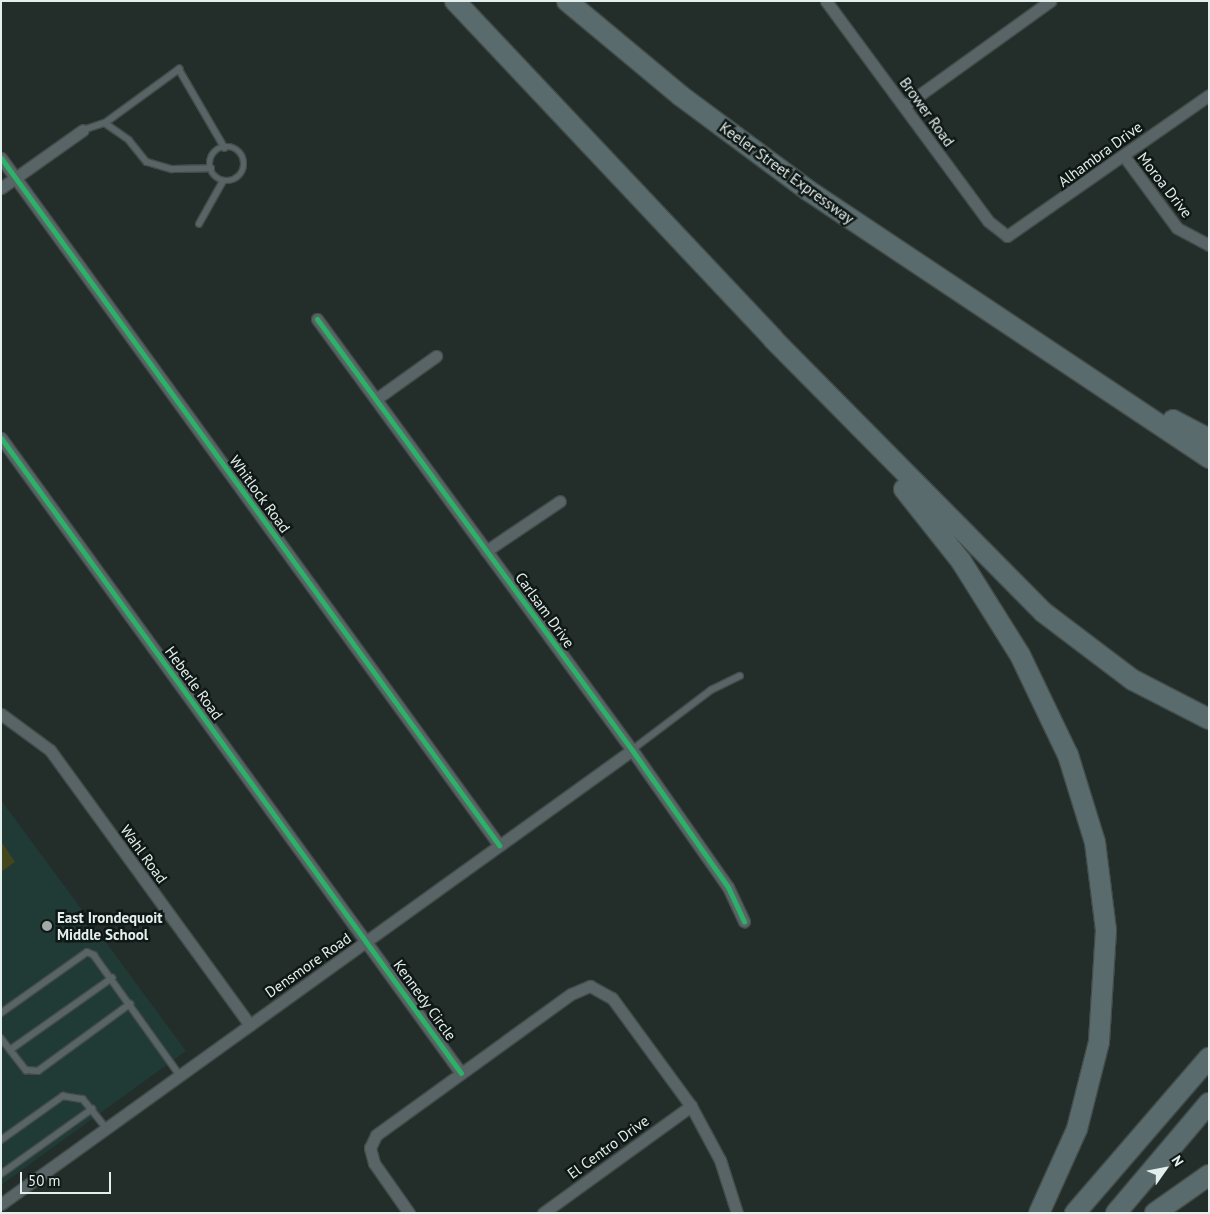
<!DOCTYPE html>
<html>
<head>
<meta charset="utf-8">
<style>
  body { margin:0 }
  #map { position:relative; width:1210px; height:1214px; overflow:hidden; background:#232e2b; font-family:"PT Sans",sans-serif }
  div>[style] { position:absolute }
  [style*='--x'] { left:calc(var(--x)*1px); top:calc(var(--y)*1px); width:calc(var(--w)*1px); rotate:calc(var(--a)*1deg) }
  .built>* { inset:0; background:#203a35 }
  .green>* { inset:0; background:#43451d }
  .roads { filter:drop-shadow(1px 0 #434c49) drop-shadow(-1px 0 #434c49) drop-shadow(0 1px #434c49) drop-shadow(0 -1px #434c49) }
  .lane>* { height:5.5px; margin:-2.75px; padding:0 2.75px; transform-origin:2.75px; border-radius:2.75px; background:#596466 }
  .lane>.ring { margin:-2.75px; padding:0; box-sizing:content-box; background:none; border:5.5px solid #596466; border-radius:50% }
  .street>* { height:11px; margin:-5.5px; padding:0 5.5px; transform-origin:5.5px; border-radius:5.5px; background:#596466 }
  .highway>* { height:20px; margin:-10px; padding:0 10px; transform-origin:10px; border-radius:10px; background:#5a6b6d }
  .cycleway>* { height:5px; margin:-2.5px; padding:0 2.5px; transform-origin:2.5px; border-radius:2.5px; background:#2db169 }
  .dots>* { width:14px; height:14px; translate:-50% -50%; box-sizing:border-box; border:2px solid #101816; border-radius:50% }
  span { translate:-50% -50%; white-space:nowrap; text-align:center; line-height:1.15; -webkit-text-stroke:5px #101816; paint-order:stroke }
  .street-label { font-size:15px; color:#e3efec }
  .poi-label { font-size:15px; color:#e3efec; font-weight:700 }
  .left { translate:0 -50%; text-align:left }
  .frame { position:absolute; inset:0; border:2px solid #e3efec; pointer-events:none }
  .north { position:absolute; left:1140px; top:1144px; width:50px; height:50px; -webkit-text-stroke:4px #101816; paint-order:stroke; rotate:57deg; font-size:14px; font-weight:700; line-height:20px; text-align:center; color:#e3efec }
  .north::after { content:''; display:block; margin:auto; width:18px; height:22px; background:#e3efec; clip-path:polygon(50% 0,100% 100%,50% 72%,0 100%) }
  .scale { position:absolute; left:20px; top:1172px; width:91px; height:22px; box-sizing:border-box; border:2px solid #e3efec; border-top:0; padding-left:6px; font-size:15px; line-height:18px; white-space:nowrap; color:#e3efec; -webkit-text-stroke:4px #101816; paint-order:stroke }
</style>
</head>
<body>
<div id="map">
  <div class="built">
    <div style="clip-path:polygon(1px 800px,186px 1051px,1px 1185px)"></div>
  </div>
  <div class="green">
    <div style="clip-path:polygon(1px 841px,15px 862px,1px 872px)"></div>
  </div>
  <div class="roads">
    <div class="lane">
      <div style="--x:105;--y:123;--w:29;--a:35"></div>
      <div style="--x:129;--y:140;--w:28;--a:51"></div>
      <div style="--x:147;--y:162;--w:26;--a:16"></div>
      <div style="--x:172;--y:169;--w:39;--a:-1"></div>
      <div style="--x:83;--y:130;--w:23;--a:-18"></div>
      <div style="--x:105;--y:123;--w:92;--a:-36.1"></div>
      <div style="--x:179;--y:69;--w:91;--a:59.8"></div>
      <div class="ring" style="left:210px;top:147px;width:28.5px;height:28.5px"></div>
      <div style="--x:199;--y:224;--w:49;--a:-60.8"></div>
      <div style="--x:632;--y:750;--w:99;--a:-37.2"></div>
      <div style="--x:711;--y:690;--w:32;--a:-26"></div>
      <div style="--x:1;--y:1013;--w:105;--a:-35.3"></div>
      <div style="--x:87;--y:952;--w:8;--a:23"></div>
      <div style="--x:94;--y:955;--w:148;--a:54.4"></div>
      <div style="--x:1;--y:1038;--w:41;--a:52"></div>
      <div style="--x:26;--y:1070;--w:12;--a:5"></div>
      <div style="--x:38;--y:1071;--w:114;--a:-36.1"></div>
      <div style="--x:10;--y:1050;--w:125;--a:-35.2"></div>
      <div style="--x:1;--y:1140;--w:76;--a:-35.4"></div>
      <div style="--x:63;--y:1096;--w:20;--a:9"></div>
      <div style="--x:83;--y:1099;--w:36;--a:51"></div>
      <div style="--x:1;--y:1174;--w:112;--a:-35.5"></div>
    </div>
    <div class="street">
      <div style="--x:826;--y:1;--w:273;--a:53.6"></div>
      <div style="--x:988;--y:221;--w:24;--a:38"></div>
      <div style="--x:1007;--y:236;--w:246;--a:-34.9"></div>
      <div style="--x:904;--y:106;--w:180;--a:-35.7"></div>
      <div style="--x:1124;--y:156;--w:89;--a:53.6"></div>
      <div style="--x:1177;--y:228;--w:36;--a:28"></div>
      <div style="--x:1;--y:158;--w:849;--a:54.06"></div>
      <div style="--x:1;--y:188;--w:100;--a:-35.3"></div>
      <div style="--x:317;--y:319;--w:534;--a:53.84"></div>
      <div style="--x:632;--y:750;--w:167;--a:55"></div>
      <div style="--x:728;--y:887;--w:38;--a:65"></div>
      <div style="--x:376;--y:399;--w:74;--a:-35.6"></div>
      <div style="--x:1;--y:438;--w:784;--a:54.08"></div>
      <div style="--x:486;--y:551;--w:89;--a:-34"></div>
      <div style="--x:1;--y:714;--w:61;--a:36.3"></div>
      <div style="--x:50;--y:750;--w:340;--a:54"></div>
      <div style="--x:1;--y:1204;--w:777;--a:-35.73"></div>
      <div style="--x:409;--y:1213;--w:61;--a:-125"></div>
      <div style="--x:374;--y:1163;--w:16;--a:-105"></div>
      <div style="--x:370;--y:1148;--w:14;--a:-65"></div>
      <div style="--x:376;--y:1135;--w:241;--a:-35.9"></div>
      <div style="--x:571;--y:994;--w:21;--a:-23"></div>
      <div style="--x:590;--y:986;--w:25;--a:29"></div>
      <div style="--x:612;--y:998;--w:134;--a:53.8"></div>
      <div style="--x:691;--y:1106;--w:61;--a:61.8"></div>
      <div style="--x:720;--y:1160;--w:56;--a:72.2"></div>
      <div style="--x:543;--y:1213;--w:183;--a:-35.9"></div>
    </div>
    <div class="highway">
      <div style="--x:455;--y:1;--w:464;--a:46.7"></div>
      <div style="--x:773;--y:339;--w:384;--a:45.3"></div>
      <div style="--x:1043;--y:612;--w:113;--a:37.1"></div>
      <div style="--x:1133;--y:680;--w:85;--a:27.2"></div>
      <div style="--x:567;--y:1;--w:148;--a:39.8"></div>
      <div style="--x:681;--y:96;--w:159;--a:36.6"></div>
      <div style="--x:809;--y:191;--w:481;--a:33.7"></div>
      <div style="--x:1173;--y:420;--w:41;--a:27.8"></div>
      <div style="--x:904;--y:489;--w:92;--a:51.6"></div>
      <div style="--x:961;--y:561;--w:111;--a:57.9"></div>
      <div style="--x:1020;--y:655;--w:111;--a:64.4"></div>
      <div style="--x:1068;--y:755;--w:91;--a:72.8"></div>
      <div style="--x:1095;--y:842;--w:89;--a:82.9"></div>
      <div style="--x:1106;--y:930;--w:112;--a:93.6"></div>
      <div style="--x:1099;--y:1042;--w:90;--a:104.2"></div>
      <div style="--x:1077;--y:1129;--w:92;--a:114.3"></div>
      <div style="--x:1075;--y:1213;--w:205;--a:-49.2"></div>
      <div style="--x:1116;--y:1213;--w:144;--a:-49.8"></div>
      <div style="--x:1155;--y:1213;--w:66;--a:-35.1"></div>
    </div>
  </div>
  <div class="cycleway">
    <div style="--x:1;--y:158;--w:849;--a:54.06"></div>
    <div style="--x:317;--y:319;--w:534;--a:53.84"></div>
    <div style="--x:632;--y:750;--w:167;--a:55"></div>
    <div style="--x:728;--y:887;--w:38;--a:65"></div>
    <div style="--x:1;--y:438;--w:784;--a:54.08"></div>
  </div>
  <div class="dots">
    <div style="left:47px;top:926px;background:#a0aba8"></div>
  </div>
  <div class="street-label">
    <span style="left:927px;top:112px;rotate:54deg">Brower Road</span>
    <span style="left:1100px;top:154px;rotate:-36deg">Alhambra Drive</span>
    <span style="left:787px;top:173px;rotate:36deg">Keeler Street Expressway</span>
    <span style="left:1165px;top:185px;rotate:52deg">Moroa Drive</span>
    <span style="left:260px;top:494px;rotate:54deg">Whitlock Road</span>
    <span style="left:545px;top:610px;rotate:54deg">Carlsam Drive</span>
    <span style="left:194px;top:683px;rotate:54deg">Heberle Road</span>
    <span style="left:144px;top:854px;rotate:54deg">Wahl Road</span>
    <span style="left:308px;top:965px;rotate:-35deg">Densmore Road</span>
    <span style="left:425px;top:1000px;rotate:54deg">Kennedy Circle</span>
    <span style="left:608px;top:1147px;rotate:-36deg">El Centro Drive</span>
  </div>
  <div class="poi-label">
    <span class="left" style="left:57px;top:926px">East Irondequoit<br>Middle School</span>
  </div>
  <div class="frame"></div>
  <div class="north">N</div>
  <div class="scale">50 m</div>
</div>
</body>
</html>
